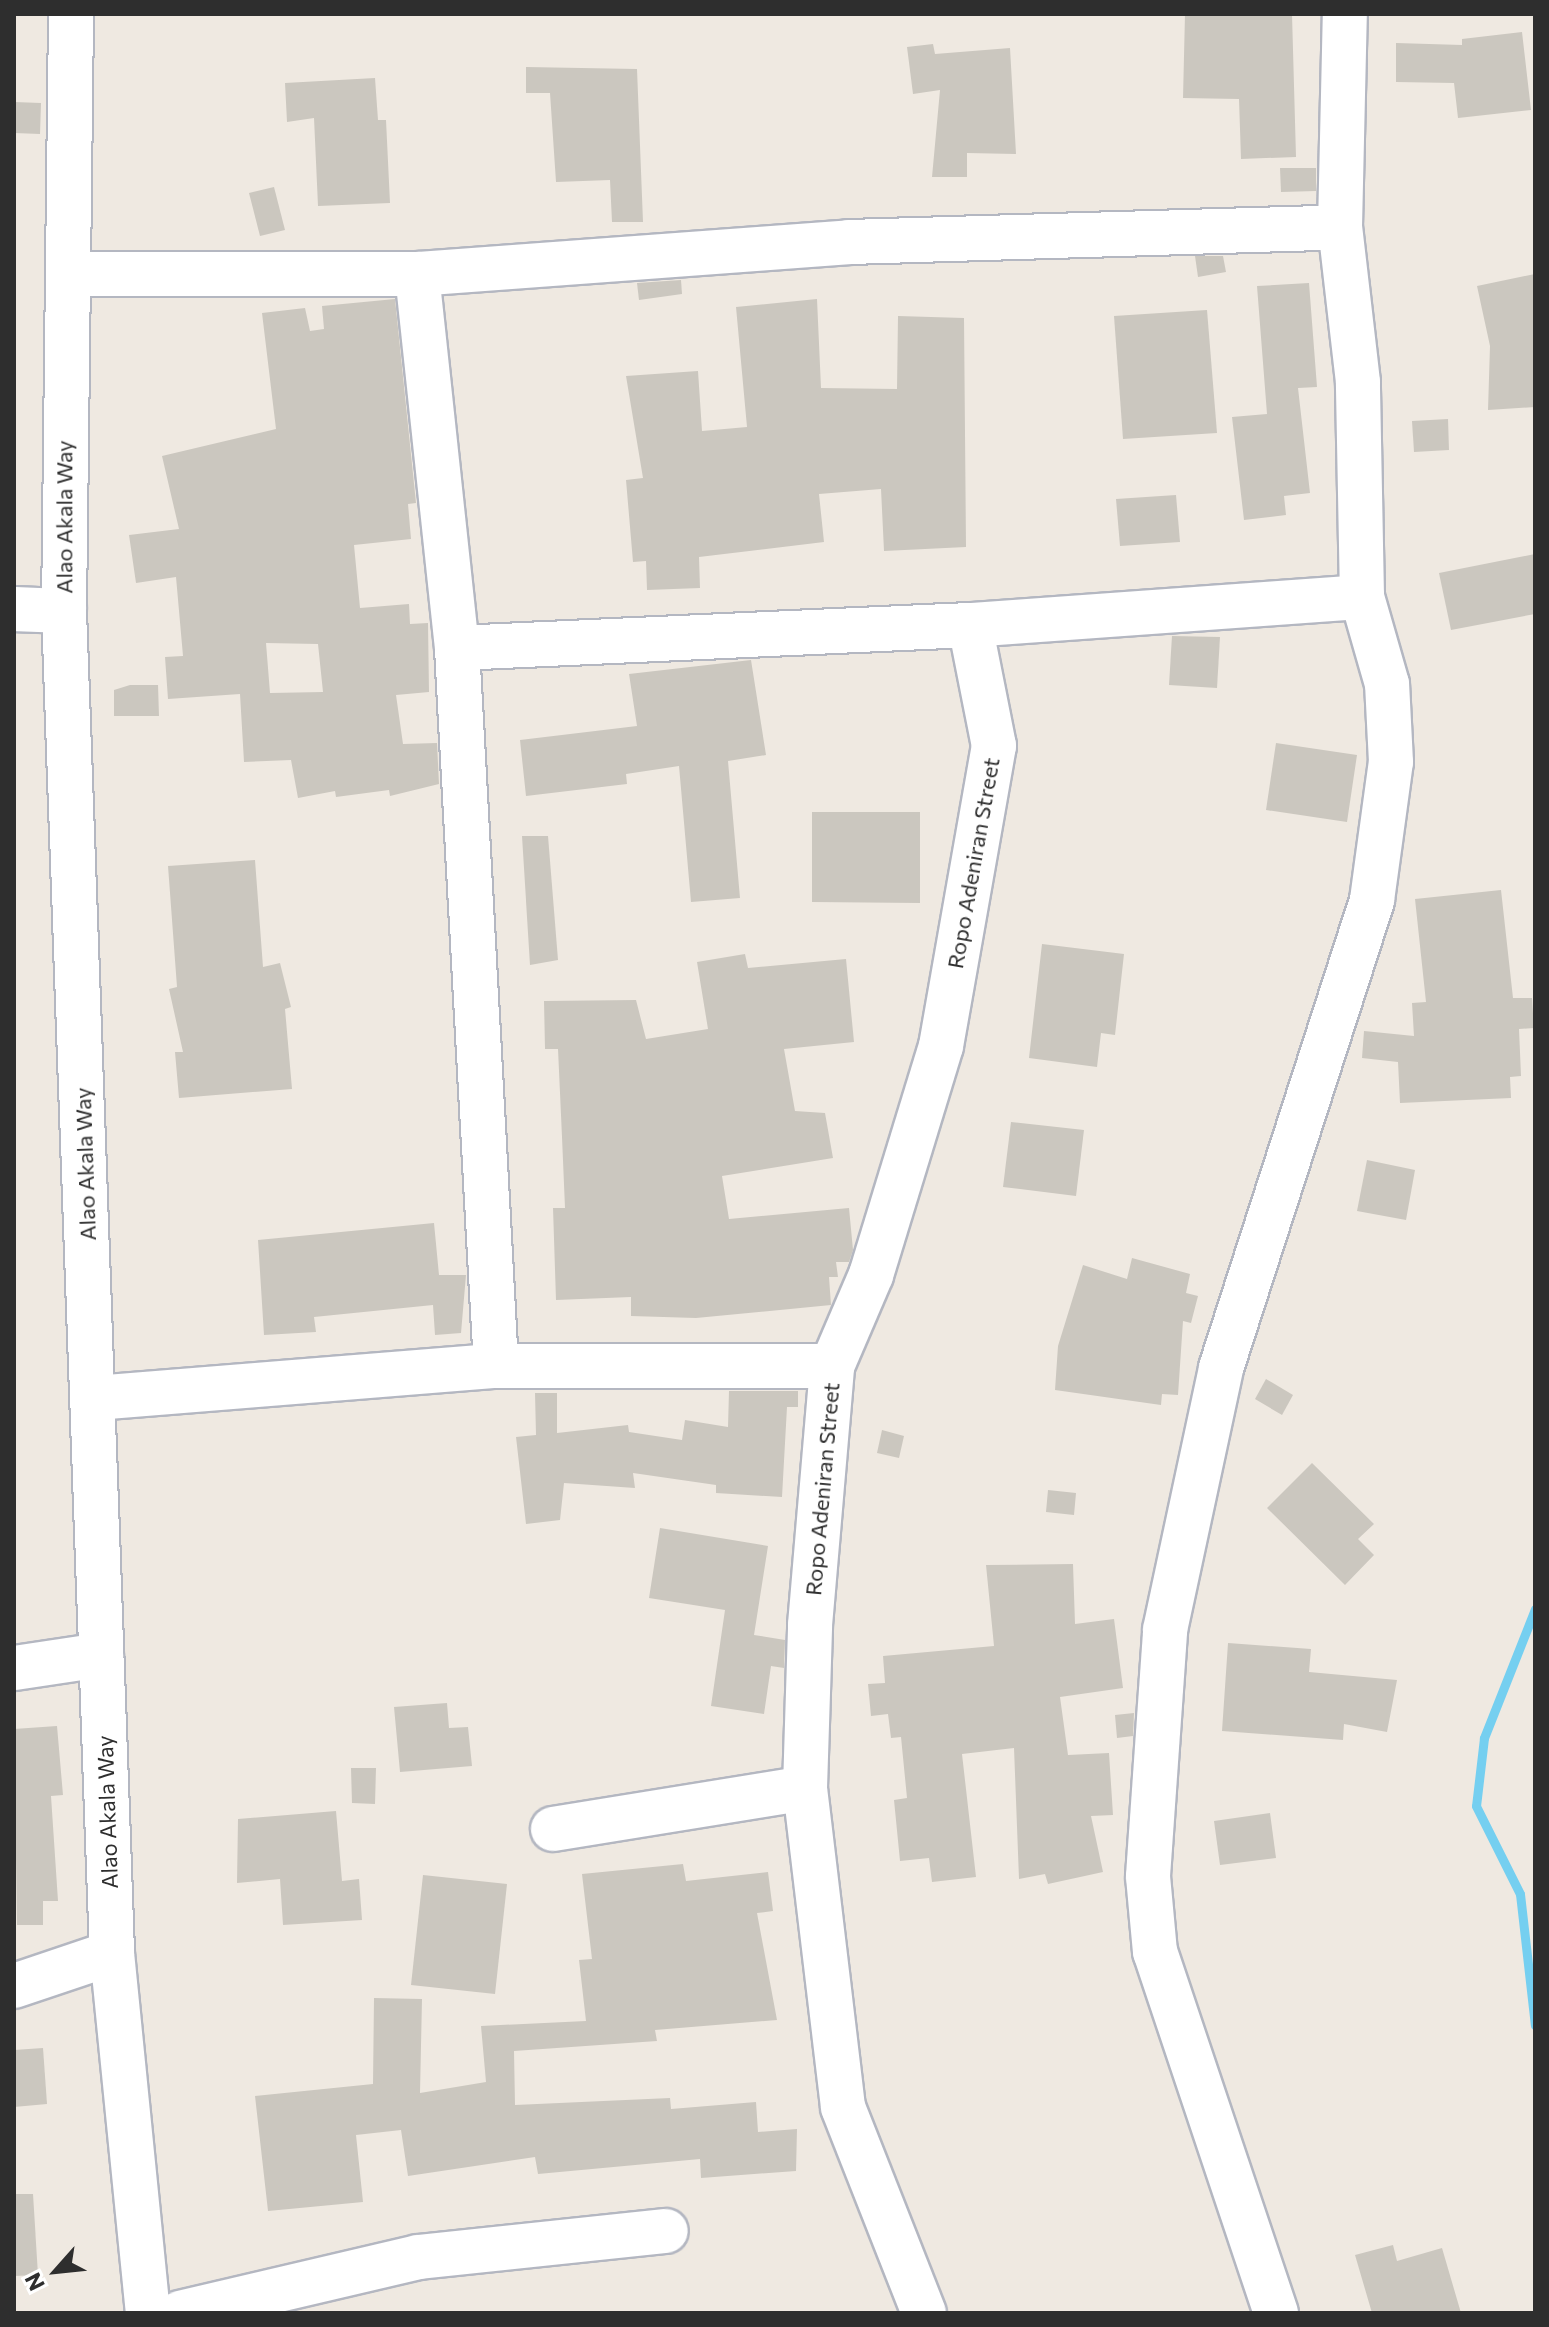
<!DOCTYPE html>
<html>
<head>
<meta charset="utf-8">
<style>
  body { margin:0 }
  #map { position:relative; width:1549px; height:2327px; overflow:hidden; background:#efe9e1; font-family:Commissioner,sans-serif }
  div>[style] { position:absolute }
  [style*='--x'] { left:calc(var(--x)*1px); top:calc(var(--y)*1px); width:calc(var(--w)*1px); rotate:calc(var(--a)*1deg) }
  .stream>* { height:9px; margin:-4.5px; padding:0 4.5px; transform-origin:4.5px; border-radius:4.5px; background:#75cff0 }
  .building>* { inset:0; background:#cbc7bf }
  .roads { filter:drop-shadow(2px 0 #b4b7c1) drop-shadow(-2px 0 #b4b7c1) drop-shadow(0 2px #b4b7c1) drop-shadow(0 -2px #b4b7c1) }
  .minor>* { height:44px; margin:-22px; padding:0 22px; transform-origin:22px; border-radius:22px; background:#fff }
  span { translate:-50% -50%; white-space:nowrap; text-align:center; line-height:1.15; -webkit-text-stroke:8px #fff; paint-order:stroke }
  .street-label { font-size:22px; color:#2e2e2e }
  .frame { position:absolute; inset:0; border:16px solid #2e2e2e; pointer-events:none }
  .north { position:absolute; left:16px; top:2231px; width:80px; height:80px; -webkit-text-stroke:6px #fff; paint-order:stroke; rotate:243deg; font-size:22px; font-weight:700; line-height:32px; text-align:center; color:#2e2e2e }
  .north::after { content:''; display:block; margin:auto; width:28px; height:36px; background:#2e2e2e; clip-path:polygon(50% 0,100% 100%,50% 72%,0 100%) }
</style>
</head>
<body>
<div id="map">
  <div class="stream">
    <div style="--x:1535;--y:1609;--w:139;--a:111.6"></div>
    <div style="--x:1484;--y:1738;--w:68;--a:96.7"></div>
    <div style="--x:1476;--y:1806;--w:98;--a:63.4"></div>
    <div style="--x:1520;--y:1894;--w:132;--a:83.5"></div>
  </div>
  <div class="building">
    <div style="clip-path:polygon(1185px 14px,1292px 14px,1296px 157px,1241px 159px,1239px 99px,1183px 98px)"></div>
    <div style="clip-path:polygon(1522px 32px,1531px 110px,1458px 118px,1454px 83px,1396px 82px,1396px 43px,1462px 45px,1462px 39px)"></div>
    <div style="clip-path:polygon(933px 44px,935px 54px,1010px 48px,1016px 154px,967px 153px,967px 177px,932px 177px,940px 90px,913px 94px,907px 47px)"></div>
    <div style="clip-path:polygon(526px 67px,637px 69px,643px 222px,612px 222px,610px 180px,556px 182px,550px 93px,526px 93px)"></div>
    <div style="clip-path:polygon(375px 78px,378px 120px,386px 120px,390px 203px,318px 206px,314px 118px,287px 122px,285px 83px)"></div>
    <div style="clip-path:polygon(14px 102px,41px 103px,40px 134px,14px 133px)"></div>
    <div style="clip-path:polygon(1280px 168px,1316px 168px,1316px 191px,1281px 192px)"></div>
    <div style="clip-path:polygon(274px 187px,285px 230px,260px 236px,249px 193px)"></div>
    <div style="clip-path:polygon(1195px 256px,1223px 256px,1226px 272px,1198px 277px)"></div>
    <div style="clip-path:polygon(1535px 274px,1535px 407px,1488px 410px,1490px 346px,1477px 286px)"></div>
    <div style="clip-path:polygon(681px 280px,682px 294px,639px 300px,637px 283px)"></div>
    <div style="clip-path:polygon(1309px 283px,1317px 387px,1298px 388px,1310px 493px,1284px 496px,1286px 515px,1244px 520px,1232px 417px,1267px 414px,1257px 286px)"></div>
    <div style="clip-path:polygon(evenodd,395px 299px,416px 503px,408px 504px,411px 539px,354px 545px,360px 608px,409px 604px,410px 624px,428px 623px,429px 692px,396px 695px,403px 744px,437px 743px,439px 784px,390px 796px,389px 790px,336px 797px,335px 791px,298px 798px,291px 760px,244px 762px,240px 694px,168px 699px,165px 657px,183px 656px,176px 577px,136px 583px,129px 535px,179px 529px,162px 456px,276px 429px,262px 313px,305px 308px,310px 331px,324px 329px,322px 306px,395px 299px,266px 643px,318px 644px,323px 692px,270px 693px,266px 643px)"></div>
    <div style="clip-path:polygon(817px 299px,821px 388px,897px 389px,898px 316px,964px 318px,966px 547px,884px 551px,881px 489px,819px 494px,824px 542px,699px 557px,700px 588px,647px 590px,646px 561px,633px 562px,626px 480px,643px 478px,626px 376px,698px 371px,702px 431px,747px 427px,736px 307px)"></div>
    <div style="clip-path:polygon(1207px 310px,1217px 433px,1123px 439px,1114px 316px)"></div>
    <div style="clip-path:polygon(1448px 419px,1449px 450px,1414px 452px,1412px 421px)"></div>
    <div style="clip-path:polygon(1176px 495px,1180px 542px,1120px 546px,1116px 499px)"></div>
    <div style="clip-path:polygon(1535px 554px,1535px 614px,1451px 630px,1439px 573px)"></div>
    <div style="clip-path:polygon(1172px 636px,1220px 637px,1217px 688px,1169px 685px)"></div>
    <div style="clip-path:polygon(751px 660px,766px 755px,728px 761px,740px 898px,691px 902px,679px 766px,626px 774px,627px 784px,526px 796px,520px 740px,637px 726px,629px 674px)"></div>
    <div style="clip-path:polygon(130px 685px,158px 685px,159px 716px,114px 716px,114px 690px)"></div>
    <div style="clip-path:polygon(1276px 743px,1357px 755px,1347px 822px,1266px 810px)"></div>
    <div style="clip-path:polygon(812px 812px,920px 812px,920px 903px,812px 902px)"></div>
    <div style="clip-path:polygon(522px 836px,548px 836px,558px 960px,530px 965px)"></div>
    <div style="clip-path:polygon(255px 860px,263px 967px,280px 963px,291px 1007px,285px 1009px,292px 1089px,179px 1098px,175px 1052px,183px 1052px,169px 989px,177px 987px,168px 866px)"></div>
    <div style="clip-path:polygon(1501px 890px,1513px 998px,1532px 998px,1534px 1028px,1519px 1029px,1521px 1076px,1510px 1077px,1511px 1098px,1400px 1103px,1398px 1062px,1362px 1058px,1364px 1031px,1414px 1036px,1412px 1003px,1426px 1002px,1415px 899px)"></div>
    <div style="clip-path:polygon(1042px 944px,1124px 954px,1115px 1035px,1101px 1033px,1097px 1067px,1029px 1058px)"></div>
    <div style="clip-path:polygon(745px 954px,748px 968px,846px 959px,854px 1042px,784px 1049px,795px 1111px,825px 1113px,833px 1158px,722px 1176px,729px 1219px,849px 1208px,853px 1250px,849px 1262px,836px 1262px,838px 1277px,829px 1277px,831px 1305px,696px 1318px,631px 1316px,631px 1297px,556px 1300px,553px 1208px,565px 1208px,562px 1137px,558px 1049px,545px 1049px,544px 1001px,636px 1000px,646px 1039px,708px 1029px,697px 962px)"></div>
    <div style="clip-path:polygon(1011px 1122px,1084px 1130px,1076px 1196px,1003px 1187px)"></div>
    <div style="clip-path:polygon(1367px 1160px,1415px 1170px,1406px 1220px,1357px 1211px)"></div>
    <div style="clip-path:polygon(434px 1223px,439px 1275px,466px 1275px,461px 1333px,435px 1335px,433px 1305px,314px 1317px,316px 1332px,264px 1335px,258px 1240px)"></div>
    <div style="clip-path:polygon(1132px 1258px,1190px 1274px,1186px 1293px,1198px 1296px,1191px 1323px,1183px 1321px,1178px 1395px,1162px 1394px,1161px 1405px,1055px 1390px,1058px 1346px,1083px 1265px,1127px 1279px)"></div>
    <div style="clip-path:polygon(1266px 1379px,1293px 1395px,1282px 1415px,1255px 1399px)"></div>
    <div style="clip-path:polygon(729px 1391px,798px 1391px,798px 1407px,787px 1407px,782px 1497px,716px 1493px,716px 1485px,633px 1473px,635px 1488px,564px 1483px,560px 1520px,526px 1524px,516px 1437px,536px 1435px,535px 1393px,557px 1393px,557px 1433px,628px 1425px,629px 1432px,682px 1440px,685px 1420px,728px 1427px)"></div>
    <div style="clip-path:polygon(882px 1430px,904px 1436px,899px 1458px,877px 1453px)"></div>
    <div style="clip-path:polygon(1312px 1463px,1374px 1524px,1358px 1539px,1374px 1555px,1345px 1585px,1267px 1508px)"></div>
    <div style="clip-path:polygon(1048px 1490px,1076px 1493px,1074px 1515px,1046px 1512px)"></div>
    <div style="clip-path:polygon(660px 1528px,768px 1546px,754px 1635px,785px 1640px,784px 1668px,771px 1666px,764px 1714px,711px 1706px,725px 1610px,649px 1598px)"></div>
    <div style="clip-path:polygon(1073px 1564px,1075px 1624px,1114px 1619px,1123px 1688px,1060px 1697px,1068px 1755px,1109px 1753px,1113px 1815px,1091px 1816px,1103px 1872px,1048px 1884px,1045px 1874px,1019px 1879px,1014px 1748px,962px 1754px,976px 1877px,932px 1882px,929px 1858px,900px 1861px,894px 1800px,907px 1798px,901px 1737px,891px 1738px,888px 1714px,871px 1716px,868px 1684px,885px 1683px,883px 1656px,994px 1646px,986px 1565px)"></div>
    <div style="clip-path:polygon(1228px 1643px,1311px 1649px,1309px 1672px,1397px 1680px,1387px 1732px,1344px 1724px,1343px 1740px,1222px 1731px)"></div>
    <div style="clip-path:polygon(447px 1703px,449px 1728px,468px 1727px,472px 1766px,400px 1772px,394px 1707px)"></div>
    <div style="clip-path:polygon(1134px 1713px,1133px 1736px,1117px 1738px,1115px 1715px)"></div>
    <div style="clip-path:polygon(57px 1726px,63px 1795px,51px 1796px,58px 1901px,43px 1901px,43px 1925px,17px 1925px,14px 1729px)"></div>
    <div style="clip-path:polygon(351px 1768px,376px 1768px,375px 1804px,352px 1803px)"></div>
    <div style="clip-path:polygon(336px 1811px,342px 1881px,359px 1879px,362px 1920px,283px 1925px,280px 1879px,237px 1883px,238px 1819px)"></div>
    <div style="clip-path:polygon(1270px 1813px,1276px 1858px,1220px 1865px,1214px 1821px)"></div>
    <div style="clip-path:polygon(683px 1864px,686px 1881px,768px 1872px,773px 1911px,757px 1913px,777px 2020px,655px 2030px,657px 2041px,514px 2051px,515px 2105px,670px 2098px,671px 2109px,756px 2102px,758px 2132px,797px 2129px,796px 2171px,701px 2178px,700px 2159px,538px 2174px,535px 2157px,408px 2176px,401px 2130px,356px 2135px,363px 2202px,268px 2211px,255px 2096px,373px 2084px,374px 1998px,422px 1999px,420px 2093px,486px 2082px,481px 2026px,586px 2021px,579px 1960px,592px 1959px,582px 1874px)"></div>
    <div style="clip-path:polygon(423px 1875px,507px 1884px,495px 1994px,411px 1985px)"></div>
    <div style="clip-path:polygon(43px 2048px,47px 2104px,14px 2107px,14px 2050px)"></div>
    <div style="clip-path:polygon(14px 2194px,33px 2194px,38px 2275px,14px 2276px)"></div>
    <div style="clip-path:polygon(1393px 2245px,1397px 2261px,1442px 2248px,1461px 2313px,1372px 2313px,1355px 2255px)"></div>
  </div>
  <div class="roads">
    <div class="minor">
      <div style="--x:71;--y:14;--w:597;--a:90.67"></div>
      <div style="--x:64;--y:611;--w:1343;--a:87.95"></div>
      <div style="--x:112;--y:1953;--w:362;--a:84.3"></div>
      <div style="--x:68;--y:274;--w:349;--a:0"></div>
      <div style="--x:417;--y:274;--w:433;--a:-4.2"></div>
      <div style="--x:849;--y:242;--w:491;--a:-1.7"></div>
      <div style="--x:417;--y:274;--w:376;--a:83.9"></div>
      <div style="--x:457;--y:648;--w:719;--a:86.89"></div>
      <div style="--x:14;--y:609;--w:50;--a:2.3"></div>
      <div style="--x:457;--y:648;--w:514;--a:-2.57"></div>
      <div style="--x:970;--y:625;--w:393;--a:-4.1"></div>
      <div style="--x:95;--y:1398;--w:402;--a:-4.6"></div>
      <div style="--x:496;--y:1366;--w:336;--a:0"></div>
      <div style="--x:14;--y:1668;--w:88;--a:-8.5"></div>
      <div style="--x:553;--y:1829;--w:255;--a:-9.2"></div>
      <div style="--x:14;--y:1986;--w:103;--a:-18.6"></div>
      <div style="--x:180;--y:2313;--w:244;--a:-13.2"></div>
      <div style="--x:418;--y:2257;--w:249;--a:-6"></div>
      <div style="--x:924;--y:2313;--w:221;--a:-111.5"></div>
      <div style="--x:843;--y:2107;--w:321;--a:-96.8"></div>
      <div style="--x:805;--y:1788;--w:163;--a:-88.2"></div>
      <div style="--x:810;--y:1625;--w:260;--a:-85.1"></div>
      <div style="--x:832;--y:1366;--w:99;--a:-66.8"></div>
      <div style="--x:871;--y:1275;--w:239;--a:-73"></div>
      <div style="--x:941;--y:1046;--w:305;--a:-80"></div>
      <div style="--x:994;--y:746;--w:123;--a:-101.2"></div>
      <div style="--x:1276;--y:2313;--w:381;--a:-108.5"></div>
      <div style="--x:1155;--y:1952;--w:76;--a:-95.3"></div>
      <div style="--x:1148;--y:1876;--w:247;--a:-86"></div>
      <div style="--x:1165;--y:1630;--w:268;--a:-77.9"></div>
      <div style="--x:1221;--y:1368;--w:492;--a:-72.1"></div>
      <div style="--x:1372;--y:900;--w:139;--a:-82.2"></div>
      <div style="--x:1391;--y:762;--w:78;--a:-92.9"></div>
      <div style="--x:1387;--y:684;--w:91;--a:-106"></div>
      <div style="--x:1362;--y:597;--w:215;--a:-91.1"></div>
      <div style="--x:1358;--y:382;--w:156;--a:-96.6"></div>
      <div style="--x:1340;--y:227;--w:213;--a:-88.7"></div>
    </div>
  </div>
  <div class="street-label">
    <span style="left:64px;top:517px;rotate:-90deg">Alao Akala Way</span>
    <span style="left:973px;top:863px;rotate:-80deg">Ropo Adeniran Street</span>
    <span style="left:85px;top:1164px;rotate:-92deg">Alao Akala Way</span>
    <span style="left:822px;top:1489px;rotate:-85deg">Ropo Adeniran Street</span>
    <span style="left:107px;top:1812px;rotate:-92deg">Alao Akala Way</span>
  </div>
  <div class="frame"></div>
  <div class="north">N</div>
</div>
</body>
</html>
